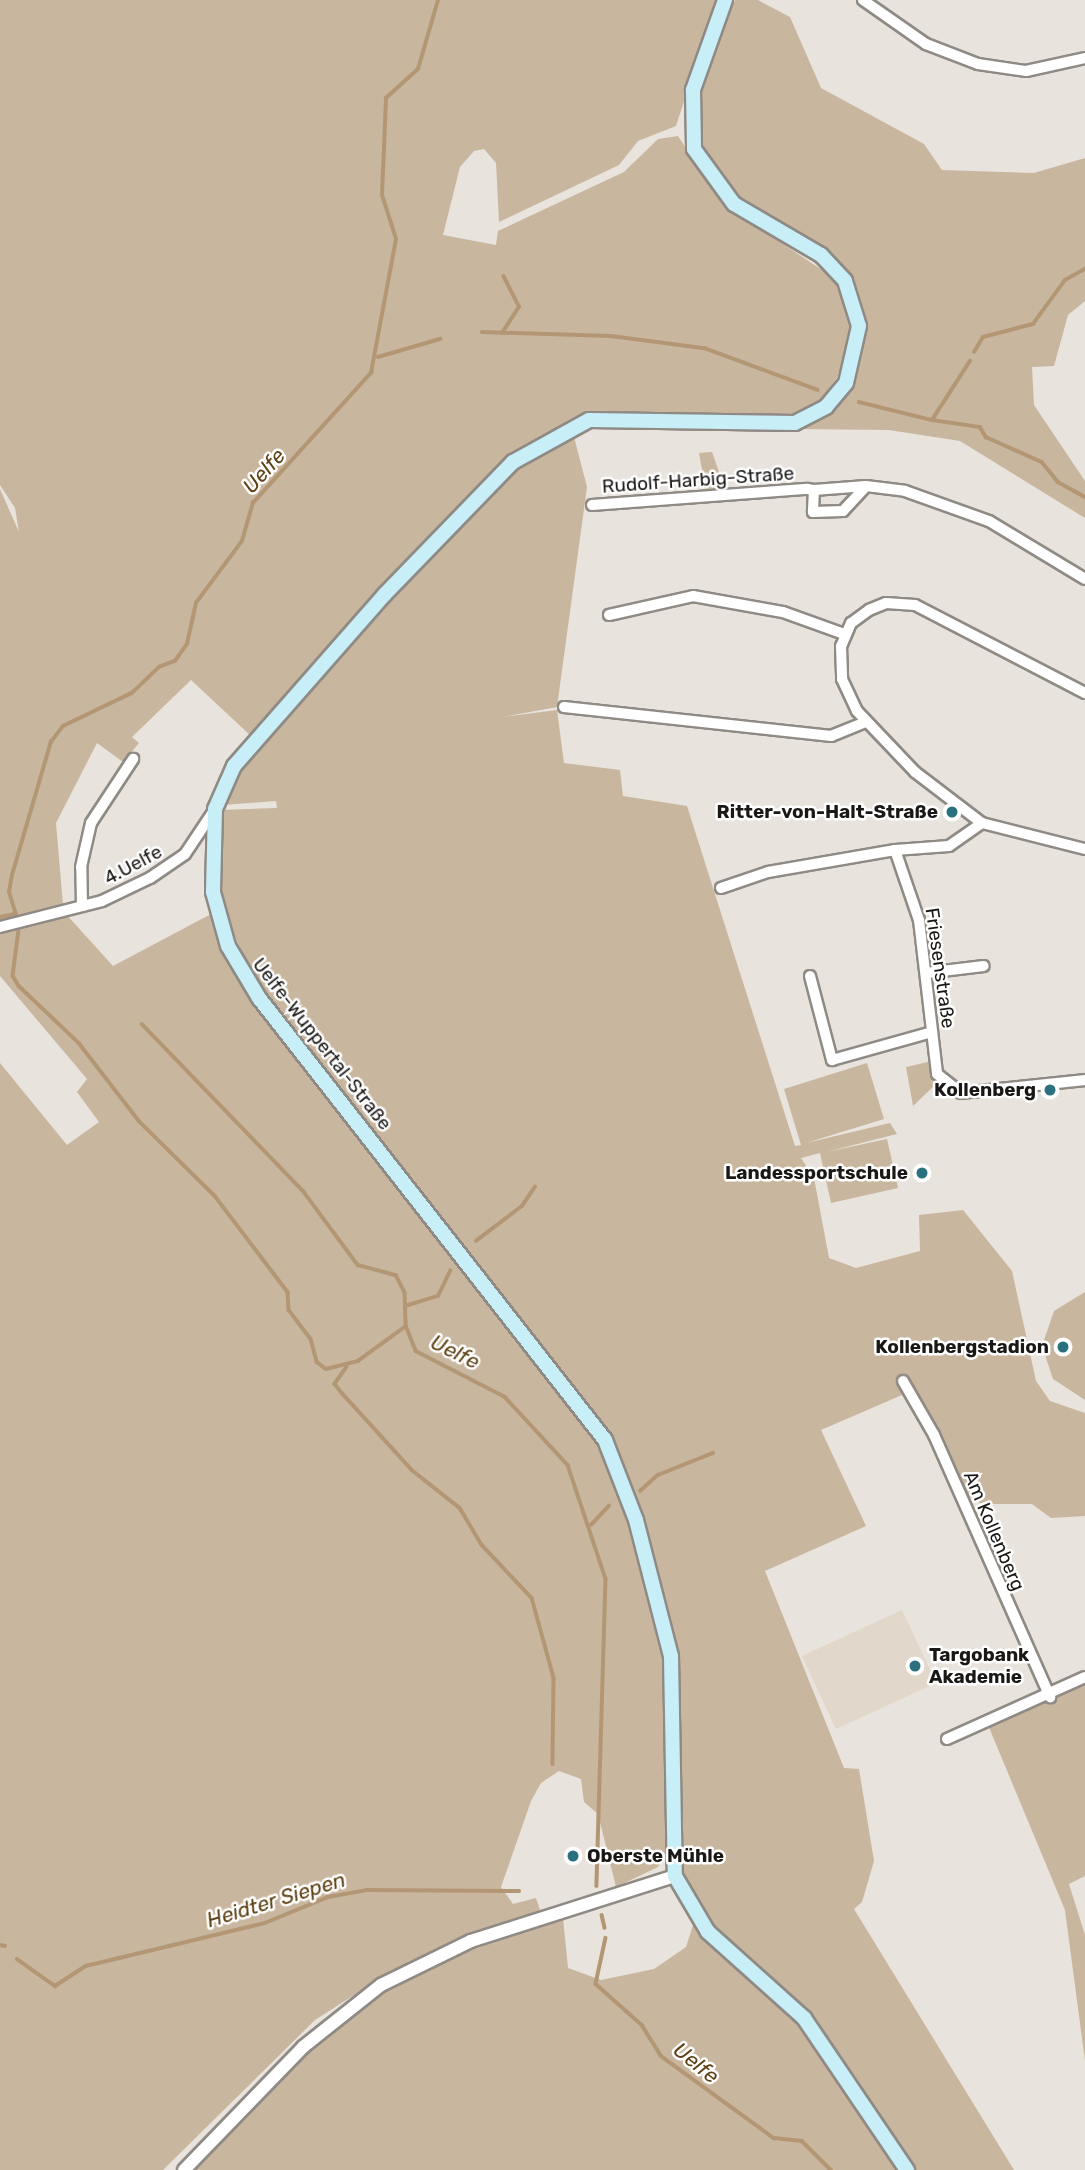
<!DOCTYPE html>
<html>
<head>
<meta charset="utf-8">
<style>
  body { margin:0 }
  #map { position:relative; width:1085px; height:2170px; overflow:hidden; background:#e8e3dc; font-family:Rubik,sans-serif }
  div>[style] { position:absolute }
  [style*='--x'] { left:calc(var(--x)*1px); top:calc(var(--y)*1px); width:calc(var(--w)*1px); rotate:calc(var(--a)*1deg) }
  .built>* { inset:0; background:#e1d7ca }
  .green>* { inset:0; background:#c9b69f }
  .stream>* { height:3.5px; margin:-1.75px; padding:0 1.75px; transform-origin:1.75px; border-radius:1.75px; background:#b39774 }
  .roads { filter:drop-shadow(2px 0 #8f8a84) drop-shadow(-2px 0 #8f8a84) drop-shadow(0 2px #8f8a84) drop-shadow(0 -2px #8f8a84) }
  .minor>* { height:10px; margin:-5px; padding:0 5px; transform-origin:5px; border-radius:5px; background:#fff }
  .tertiary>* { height:12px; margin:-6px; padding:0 6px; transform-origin:6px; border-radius:6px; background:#fff }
  .secondary>* { height:14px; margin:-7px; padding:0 7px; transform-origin:7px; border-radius:7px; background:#c8eef7 }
  .dots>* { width:19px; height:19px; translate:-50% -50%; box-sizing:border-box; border:4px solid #fff; border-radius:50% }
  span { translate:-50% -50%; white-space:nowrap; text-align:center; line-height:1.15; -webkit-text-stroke:5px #fff; paint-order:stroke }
  .street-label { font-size:19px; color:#1a1816 }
  .poi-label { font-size:19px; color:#1a1816; font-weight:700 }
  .right { translate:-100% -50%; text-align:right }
  .left { translate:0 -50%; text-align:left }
  .water-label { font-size:21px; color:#5e4014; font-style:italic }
</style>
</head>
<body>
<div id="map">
  <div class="built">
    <div style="clip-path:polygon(902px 1610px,936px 1683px,836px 1729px,802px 1656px)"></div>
  </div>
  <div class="green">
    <div style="clip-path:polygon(0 0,717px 0,676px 126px,638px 141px,619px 165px,499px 222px,496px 163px,484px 149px,474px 151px,460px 167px,443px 235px,496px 245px,498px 231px,624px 172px,658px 139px,678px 136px,723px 204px,834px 278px,853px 327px,844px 368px,817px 405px,783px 422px,600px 415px,570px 422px,529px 444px,416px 555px,251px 736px,191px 680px,132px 737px,139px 743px,123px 762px,97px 743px,56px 823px,63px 905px,0 921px,0 489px,19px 532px,15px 508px,0 485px)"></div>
    <div style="clip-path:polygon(735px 0,758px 0,790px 17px,821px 88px,924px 144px,942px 170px,1034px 173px,1085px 158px,1085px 301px,1068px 315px,1054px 366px,1032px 367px,1034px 405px,1085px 481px,1085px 518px,960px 441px,889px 430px,797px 429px,857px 365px,861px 311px,848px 279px,744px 208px,699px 147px,697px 93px)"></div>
    <div style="clip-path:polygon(572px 429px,587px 487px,557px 707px,502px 717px,557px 710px,564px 763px,620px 770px,623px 796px,687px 806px,795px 1146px,801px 1145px,784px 1089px,867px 1063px,884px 1119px,806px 1143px,890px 1123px,897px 1134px,826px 1152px,887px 1139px,898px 1188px,831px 1203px,820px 1153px,801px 1158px,814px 1178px,829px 1258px,856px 1268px,920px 1251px,919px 1215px,963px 1210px,1012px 1271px,1036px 1381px,1050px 1401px,1085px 1413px,1085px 1516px,1051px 1518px,1032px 1504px,982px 1504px,957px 1490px,909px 1392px,821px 1430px,866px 1526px,765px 1571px,844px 1768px,859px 1769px,874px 1861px,862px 1902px,854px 1909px,1014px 2170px,912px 2170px,857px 2079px,808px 2015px,699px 1914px,677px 1865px,675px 1656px,605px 1436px,263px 994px,222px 911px,221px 810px,277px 808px,276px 801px,223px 805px,237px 772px,498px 481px)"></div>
    <div style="clip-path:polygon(712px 452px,718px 469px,725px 490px,706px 491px,699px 453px)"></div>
    <div style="clip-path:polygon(65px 913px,113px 966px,213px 913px,224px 949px,605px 1449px,622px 1488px,668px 1658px,665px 1853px,658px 1867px,616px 1887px,598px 1814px,584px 1802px,581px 1779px,559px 1771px,541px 1783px,531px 1801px,501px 1887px,513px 1904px,536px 1898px,541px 1913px,376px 1981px,315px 2020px,163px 2170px,0 2170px,0 1063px,67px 1145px,99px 1122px,77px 1092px,87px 1079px,0 976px,0 931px)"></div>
    <div style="clip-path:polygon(928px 1062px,934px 1086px,913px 1106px,906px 1067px)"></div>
    <div style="clip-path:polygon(1085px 1292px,1085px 1400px,1053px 1379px,1042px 1346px,1054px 1311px)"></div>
    <div style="clip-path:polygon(1085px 1678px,1085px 1876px,1069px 1884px,1085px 1935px,1085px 2061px,1065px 1910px,988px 1725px)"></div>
    <div style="clip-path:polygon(563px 1918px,568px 1968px,601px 1980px,654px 1969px,686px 1947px,694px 1922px,796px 2016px,902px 2170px,191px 2170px,328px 2031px,364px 2004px,442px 1960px)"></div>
  </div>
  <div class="stream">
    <div style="--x:482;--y:332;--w:129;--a:1.8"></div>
    <div style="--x:611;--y:336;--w:94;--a:7.4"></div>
    <div style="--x:704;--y:348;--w:121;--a:20.2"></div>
    <div style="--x:502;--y:333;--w:31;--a:-57"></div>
    <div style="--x:519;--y:307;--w:34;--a:-117"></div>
    <div style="--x:974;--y:352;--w:17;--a:-59"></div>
    <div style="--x:983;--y:337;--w:52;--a:-14.6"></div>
    <div style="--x:1033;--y:324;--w:54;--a:-54"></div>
    <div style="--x:1065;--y:280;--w:23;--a:-29"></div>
    <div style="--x:378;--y:357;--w:65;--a:-16.2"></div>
    <div style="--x:859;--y:402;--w:75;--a:13.9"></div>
    <div style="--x:932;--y:420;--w:70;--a:-57.2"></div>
    <div style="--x:932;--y:420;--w:49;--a:8.3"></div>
    <div style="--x:980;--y:427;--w:12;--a:59"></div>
    <div style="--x:986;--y:437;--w:61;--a:24.1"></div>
    <div style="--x:1042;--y:462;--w:26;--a:51"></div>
    <div style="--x:1058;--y:482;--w:31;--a:29"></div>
    <div style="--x:16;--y:915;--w:24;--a:-107"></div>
    <div style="--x:9;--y:892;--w:17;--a:-80"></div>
    <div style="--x:12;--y:875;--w:139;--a:-73.7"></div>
    <div style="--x:51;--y:742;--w:20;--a:-53"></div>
    <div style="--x:63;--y:726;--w:76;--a:-25.6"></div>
    <div style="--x:132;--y:693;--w:37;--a:-44"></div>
    <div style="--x:159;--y:667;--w:17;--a:-21"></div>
    <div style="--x:175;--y:661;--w:21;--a:-55"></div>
    <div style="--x:187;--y:644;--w:42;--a:-77.6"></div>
    <div style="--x:196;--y:603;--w:77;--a:-53.4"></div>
    <div style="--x:242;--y:541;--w:40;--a:-74"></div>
    <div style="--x:253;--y:503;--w:176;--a:-47.8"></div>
    <div style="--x:371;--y:373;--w:136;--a:-79.4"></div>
    <div style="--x:396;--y:239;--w:46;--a:-107.7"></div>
    <div style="--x:382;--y:195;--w:97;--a:-87.6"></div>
    <div style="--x:386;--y:98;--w:43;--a:-42.2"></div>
    <div style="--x:418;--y:69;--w:72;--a:-73.8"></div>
    <div style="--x:0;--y:917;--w:15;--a:-11"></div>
    <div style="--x:19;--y:930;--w:46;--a:97.4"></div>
    <div style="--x:13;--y:976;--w:12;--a:59"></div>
    <div style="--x:19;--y:986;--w:83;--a:43.5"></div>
    <div style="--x:79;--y:1043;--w:100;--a:52.3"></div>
    <div style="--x:140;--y:1122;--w:105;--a:44.6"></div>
    <div style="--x:215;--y:1196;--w:121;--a:52.8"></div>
    <div style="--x:288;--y:1292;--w:18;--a:87"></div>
    <div style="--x:289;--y:1310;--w:36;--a:53"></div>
    <div style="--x:311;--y:1339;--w:24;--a:75"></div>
    <div style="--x:317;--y:1362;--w:11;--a:38"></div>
    <div style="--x:326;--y:1369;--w:33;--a:-14"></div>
    <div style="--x:358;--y:1361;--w:59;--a:-36.1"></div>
    <div style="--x:406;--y:1326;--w:27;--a:68"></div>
    <div style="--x:416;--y:1351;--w:100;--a:27.3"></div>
    <div style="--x:505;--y:1397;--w:93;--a:47.2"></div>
    <div style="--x:568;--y:1465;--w:120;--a:71.6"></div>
    <div style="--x:606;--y:1579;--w:307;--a:91.7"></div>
    <div style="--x:142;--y:1024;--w:233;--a:46"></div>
    <div style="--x:304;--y:1192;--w:91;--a:53.5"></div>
    <div style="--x:358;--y:1265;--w:39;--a:15"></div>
    <div style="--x:396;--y:1275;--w:20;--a:63"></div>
    <div style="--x:405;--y:1293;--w:33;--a:88"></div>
    <div style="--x:476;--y:1241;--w:58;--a:-37.3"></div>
    <div style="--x:522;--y:1206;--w:23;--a:-56"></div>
    <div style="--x:405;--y:1306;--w:34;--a:-17"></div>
    <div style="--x:438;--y:1296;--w:28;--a:-64"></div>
    <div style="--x:347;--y:1367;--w:21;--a:125"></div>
    <div style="--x:335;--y:1384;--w:11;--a:52"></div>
    <div style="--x:342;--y:1393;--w:104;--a:47.7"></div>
    <div style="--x:412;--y:1470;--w:61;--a:38.4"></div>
    <div style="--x:460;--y:1508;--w:43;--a:59.3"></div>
    <div style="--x:482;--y:1545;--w:73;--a:46.7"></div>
    <div style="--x:532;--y:1598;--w:83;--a:74.6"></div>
    <div style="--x:554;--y:1678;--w:86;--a:90.7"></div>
    <div style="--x:640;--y:1491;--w:24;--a:-42"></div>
    <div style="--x:658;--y:1475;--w:59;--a:-21.8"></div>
    <div style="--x:591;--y:1525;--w:26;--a:-47"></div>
    <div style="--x:602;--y:1915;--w:13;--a:77"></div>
    <div style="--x:606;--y:1938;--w:47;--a:102.3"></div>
    <div style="--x:596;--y:1984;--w:62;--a:41.7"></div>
    <div style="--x:642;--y:2025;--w:36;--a:58"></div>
    <div style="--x:661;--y:2056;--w:140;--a:36"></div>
    <div style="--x:774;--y:2138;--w:28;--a:6"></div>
    <div style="--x:802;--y:2141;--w:41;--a:45"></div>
    <div style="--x:0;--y:1945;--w:5;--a:11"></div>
    <div style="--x:17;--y:1959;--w:47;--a:35.4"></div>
    <div style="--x:55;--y:1986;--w:37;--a:-33"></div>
    <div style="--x:86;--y:1966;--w:184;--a:-13.5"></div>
    <div style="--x:265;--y:1923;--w:68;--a:-22.4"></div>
    <div style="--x:328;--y:1897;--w:39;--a:-10"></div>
    <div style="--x:366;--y:1890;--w:153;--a:0.4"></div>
  </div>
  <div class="roads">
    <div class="minor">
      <div style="--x:863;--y:0;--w:77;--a:34.9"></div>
      <div style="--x:926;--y:44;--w:56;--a:21"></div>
      <div style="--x:978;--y:64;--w:49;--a:8.3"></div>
      <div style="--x:1026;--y:71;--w:60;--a:-12.4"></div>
      <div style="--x:814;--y:490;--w:52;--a:-4.4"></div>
      <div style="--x:592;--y:505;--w:216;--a:-4.3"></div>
      <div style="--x:807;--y:489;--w:7;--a:8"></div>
      <div style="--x:814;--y:490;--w:22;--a:93"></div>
      <div style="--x:813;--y:512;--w:30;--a:-2"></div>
      <div style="--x:843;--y:511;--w:34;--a:-47"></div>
      <div style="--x:866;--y:486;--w:39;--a:7"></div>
      <div style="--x:905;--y:491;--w:89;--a:19.7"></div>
      <div style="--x:989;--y:521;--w:112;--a:31.1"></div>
      <div style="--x:609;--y:615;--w:86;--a:-12.7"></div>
      <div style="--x:693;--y:596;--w:91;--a:10.1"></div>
      <div style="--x:783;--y:612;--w:65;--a:19.8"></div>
      <div style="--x:1085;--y:693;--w:191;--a:-152.6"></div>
      <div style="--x:915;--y:605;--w:29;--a:-176"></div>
      <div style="--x:886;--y:603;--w:18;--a:158"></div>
      <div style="--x:869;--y:610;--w:22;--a:144"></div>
      <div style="--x:851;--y:623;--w:25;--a:113"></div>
      <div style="--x:841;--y:646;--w:33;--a:88"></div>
      <div style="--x:842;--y:679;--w:35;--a:65"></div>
      <div style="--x:857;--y:711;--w:84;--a:46.4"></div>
      <div style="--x:915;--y:772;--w:84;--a:37.3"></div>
      <div style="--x:982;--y:823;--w:106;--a:14.2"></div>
      <div style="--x:564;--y:707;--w:269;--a:6.2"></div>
      <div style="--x:831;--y:736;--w:35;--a:-22"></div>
      <div style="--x:982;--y:823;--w:40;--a:145.1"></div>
      <div style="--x:949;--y:846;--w:54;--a:175.8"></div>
      <div style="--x:895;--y:850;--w:74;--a:71.1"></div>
      <div style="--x:919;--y:920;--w:155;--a:83.3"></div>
      <div style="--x:937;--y:1074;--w:31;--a:38"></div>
      <div style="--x:961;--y:1093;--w:125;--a:-6"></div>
      <div style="--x:721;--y:888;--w:50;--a:-18.8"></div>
      <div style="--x:768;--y:872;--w:129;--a:-9.8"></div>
      <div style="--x:82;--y:906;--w:39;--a:-91"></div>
      <div style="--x:81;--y:867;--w:45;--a:-77.2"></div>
      <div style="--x:91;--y:823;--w:77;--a:-56.7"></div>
      <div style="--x:0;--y:927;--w:105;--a:-14.3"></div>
      <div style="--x:102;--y:901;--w:53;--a:-25.6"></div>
      <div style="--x:150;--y:878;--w:42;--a:-34.4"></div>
      <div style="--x:185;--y:854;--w:54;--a:-56.3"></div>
      <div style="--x:926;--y:973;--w:58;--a:-6.9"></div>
      <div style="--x:810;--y:976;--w:87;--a:75.3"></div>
      <div style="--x:832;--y:1060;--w:104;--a:-15.6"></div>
      <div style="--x:903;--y:1381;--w:62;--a:60.1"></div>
      <div style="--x:934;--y:1435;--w:287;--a:66.1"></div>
      <div style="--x:947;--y:1739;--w:151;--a:-24.2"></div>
    </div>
    <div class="tertiary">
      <div style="--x:184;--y:2170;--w:171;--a:-45.9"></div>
      <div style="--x:303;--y:2047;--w:100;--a:-38.5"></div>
      <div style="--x:381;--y:1985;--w:100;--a:-26.1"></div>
      <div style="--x:471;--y:1941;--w:214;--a:-17.7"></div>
    </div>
    <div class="secondary">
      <div style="--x:725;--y:0;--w:96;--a:109.6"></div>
      <div style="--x:693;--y:90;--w:59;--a:89"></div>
      <div style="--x:694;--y:149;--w:68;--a:54"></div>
      <div style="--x:734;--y:204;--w:101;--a:30.4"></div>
      <div style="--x:821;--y:255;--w:35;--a:47"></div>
      <div style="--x:845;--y:281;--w:47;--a:72.7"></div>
      <div style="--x:859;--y:326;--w:58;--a:102.8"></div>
      <div style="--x:846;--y:383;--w:31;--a:130"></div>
      <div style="--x:826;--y:407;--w:35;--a:153"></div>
      <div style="--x:795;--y:423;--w:206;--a:-179.2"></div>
      <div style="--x:589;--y:420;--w:87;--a:151.1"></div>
      <div style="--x:513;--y:462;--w:184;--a:134.1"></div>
      <div style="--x:385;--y:594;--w:229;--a:131.3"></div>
      <div style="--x:234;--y:766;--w:47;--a:113.8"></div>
      <div style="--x:215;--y:809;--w:83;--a:91.4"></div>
      <div style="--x:213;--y:892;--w:56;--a:74.5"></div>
      <div style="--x:228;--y:946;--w:61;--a:59.2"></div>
      <div style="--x:259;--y:998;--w:561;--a:51.95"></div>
      <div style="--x:605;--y:1440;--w:86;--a:68.8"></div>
      <div style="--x:636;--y:1520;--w:140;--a:75.6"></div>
      <div style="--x:671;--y:1656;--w:220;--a:89"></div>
      <div style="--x:675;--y:1876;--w:65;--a:59.5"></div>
      <div style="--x:708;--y:1932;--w:129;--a:41.9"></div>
      <div style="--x:804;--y:2018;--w:184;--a:55.9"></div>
    </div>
  </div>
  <div class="dots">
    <div style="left:952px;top:812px;background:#2b707f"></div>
    <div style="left:1050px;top:1090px;background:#2b707f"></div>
    <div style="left:922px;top:1173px;background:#2b707f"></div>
    <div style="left:1063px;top:1347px;background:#2b707f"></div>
    <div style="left:915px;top:1666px;background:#2b707f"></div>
    <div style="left:573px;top:1856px;background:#2b707f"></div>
  </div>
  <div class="street-label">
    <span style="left:698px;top:480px;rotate:-4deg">Rudolf-Harbig-Straße</span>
    <span style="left:133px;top:865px;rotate:-28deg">4.Uelfe</span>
    <span style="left:940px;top:968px;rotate:82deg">Friesenstraße</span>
    <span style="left:322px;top:1044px;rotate:52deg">Uelfe-Wuppertal-Straße</span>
    <span style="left:994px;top:1531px;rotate:67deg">Am Kollenberg</span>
  </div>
  <div class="poi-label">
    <span class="right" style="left:938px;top:812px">Ritter-von-Halt-Straße</span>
    <span class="right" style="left:1036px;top:1090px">Kollenberg</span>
    <span class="right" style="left:908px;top:1173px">Landessportschule</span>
    <span class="right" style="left:1049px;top:1347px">Kollenbergstadion</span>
    <span class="left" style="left:929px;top:1666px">Targobank<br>Akademie</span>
    <span class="left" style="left:587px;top:1856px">Oberste Mühle</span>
  </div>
  <div class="water-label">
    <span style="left:264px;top:471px;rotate:-48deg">Uelfe</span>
    <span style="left:455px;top:1352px;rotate:26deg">Uelfe</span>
    <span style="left:276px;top:1900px;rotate:-17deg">Heidter Siepen</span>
    <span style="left:696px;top:2063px;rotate:39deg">Uelfe</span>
  </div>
</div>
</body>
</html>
